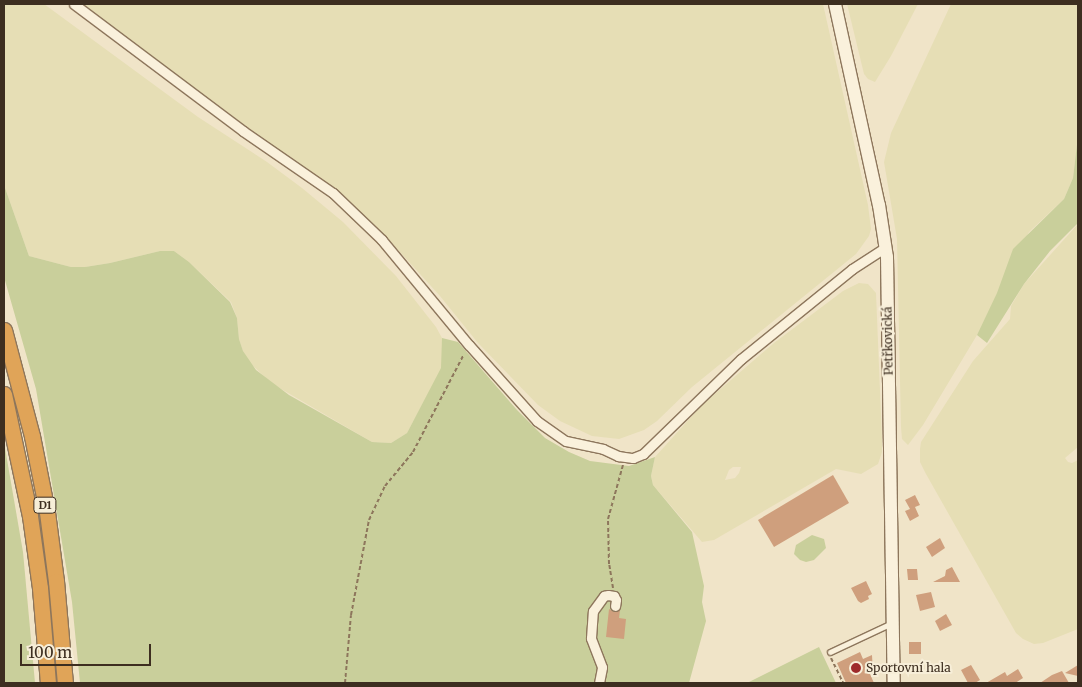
<!DOCTYPE html>
<html>
<head>
<meta charset="utf-8">
<style>
  body { margin:0 }
  #map { position:relative; width:1082px; height:687px; overflow:hidden; background:#f0e4c8; font-family:Merriweather,serif }
  div>[style] { position:absolute }
  [style*='--x'] { left:calc(var(--x)*1px); top:calc(var(--y)*1px); width:calc(var(--w)*1px); rotate:calc(var(--a)*1deg) }
  .farmland>* { inset:0; background:#e6deb5 }
  .green>* { inset:0; background:#c9cf9b }
  .building>* { inset:0; background:#cf9f7d }
  .path>* { height:2px; margin-top:-1px; transform-origin:0; background:repeating-linear-gradient(90deg,#8d765c 0 4px,transparent 0 6.5px) }
  .roads { filter:drop-shadow(1px 0 #8d765c) drop-shadow(-1px 0 #8d765c) drop-shadow(0 1px #8d765c) drop-shadow(0 -1px #8d765c) }
  .lane>* { height:4.5px; margin:-2.25px; padding:0 2.25px; transform-origin:2.25px; border-radius:2.25px; background:#faf1dc }
  .street>* { height:9px; margin:-4.5px; padding:0 4.5px; transform-origin:4.5px; border-radius:4.5px; background:#faf1dc }
  .secondary>* { height:12px; margin:-6px; padding:0 6px; transform-origin:6px; border-radius:6px; background:#faf1dc }
  .highway>* { height:15px; margin:-7.5px; padding:0 7.5px; transform-origin:7.5px; border-radius:7.5px; background:#e0a458 }
  .dots>* { width:14px; height:14px; translate:-50% -50%; box-sizing:border-box; border:2px solid #f7eed8; border-radius:50% }
  span { translate:-50% -50%; white-space:nowrap; text-align:center; line-height:1.15; -webkit-text-stroke:4px #f7eed8; paint-order:stroke }
  .shield-label span { padding:1px 4px; background:#f7eed8; border:1px solid; border-radius:4px; -webkit-text-stroke-width:0 }
  .shield-label { font-size:11px; color:#3d2e20; font-weight:700 }
  .street-label { font-size:12px; color:#3d2e20 }
  .poi-label { font-size:12px; color:#3d2e20 }
  .left { translate:0 -50%; text-align:left }
  .frame { position:absolute; inset:0; border:5px solid #3d2e20; pointer-events:none }
  .scale { position:absolute; left:20px; top:644px; width:131px; height:22px; box-sizing:border-box; border:2px solid #3d2e20; border-top:0; padding-left:6px; font-size:15px; line-height:18px; white-space:nowrap; color:#3d2e20; -webkit-text-stroke:4px #f7eed8; paint-order:stroke }
</style>
</head>
<body>
<div id="map">
  <div class="farmland">
    <div style="clip-path:polygon(4px 4px,44px 4px,198px 117px,267px 162px,302px 188px,343px 222px,396px 276px,436px 327px,442px 338px,444px 350px,442px 368px,407px 433px,391px 443px,372px 442px,271px 383px,248px 361px,243px 351px,239px 339px,237px 318px,231px 302px,189px 262px,174px 251px,160px 251px,110px 263px,85px 267px,71px 267px,29px 256px,4px 185px)"></div>
    <div style="clip-path:polygon(81px 4px,823px 4px,868px 205px,871px 229px,869px 236px,856px 254px,692px 387px,657px 421px,644px 430px,619px 439px,592px 436px,560px 421px,538px 405px,478px 343px,440px 296px,399px 251px,334px 190px,181px 81px,141px 48px)"></div>
    <div style="clip-path:polygon(847px 4px,918px 4px,891px 56px,875px 82px,868px 79px,864px 74px)"></div>
    <div style="clip-path:polygon(951px 4px,1078px 4px,1078px 136px,1073px 178px,1064px 199px,1029px 232px,977px 335px,923px 425px,908px 445px,902px 439px,901px 427px,897px 239px,884px 162px,891px 133px)"></div>
    <div style="clip-path:polygon(1078px 224px,1078px 447px,1065px 458px,1068px 462px,1072px 463px,1078px 460px,1078px 629px,1043px 643px,1034px 644px,1023px 639px,1016px 633px,926px 474px,920px 462px,920px 449px,921px 442px,973px 361px,1010px 319px,1011px 306px,1024px 284px)"></div>
    <div style="clip-path:polygon(evenodd,859px 283px,868px 284px,876px 293px,882px 440px,882px 452px,878px 464px,861px 474px,836px 469px,714px 540px,702px 542px,653px 485px,651px 476px,655px 457px,702px 405px,774px 343px,843px 291px,859px 283px,733px 467px,741px 467px,739px 473px,735px 478px,725px 480px,729px 470px,733px 467px)"></div>
  </div>
  <div class="green">
    <div style="clip-path:polygon(1078px 136px,1078px 223px,1050px 251px,1024px 284px,987px 343px,977px 335px,997px 293px,1013px 249px,1064px 199px,1073px 178px)"></div>
    <div style="clip-path:polygon(4px 185px,29px 256px,71px 267px,85px 267px,110px 263px,160px 251px,174px 251px,189px 262px,230px 302px,237px 318px,239px 339px,243px 351px,256px 370px,289px 395px,372px 442px,391px 443px,407px 433px,441px 368px,442px 338px,458px 342px,517px 410px,545px 438px,569px 452px,590px 461px,629px 466px,655px 457px,651px 476px,653px 485px,692px 532px,704px 586px,702px 602px,706px 621px,689px 683px,80px 683px,72px 602px,36px 389px,4px 277px)"></div>
    <div style="clip-path:polygon(4px 442px,23px 552px,35px 683px,4px 683px)"></div>
    <div style="clip-path:polygon(812px 535px,824px 539px,826px 548px,814px 560px,806px 562px,800px 560px,794px 554px,796px 545px)"></div>
    <div style="clip-path:polygon(819px 647px,836px 683px,747px 683px)"></div>
  </div>
  <div class="building">
    <div style="clip-path:polygon(833px 475px,849px 503px,774px 547px,758px 520px)"></div>
    <div style="clip-path:polygon(915px 495px,920px 505px,915px 507px,919px 516px,910px 521px,905px 511px,910px 509px,905px 500px)"></div>
    <div style="clip-path:polygon(940px 538px,945px 548px,932px 557px,926px 547px)"></div>
    <div style="clip-path:polygon(952px 567px,960px 582px,933px 582px,945px 576px,946px 570px)"></div>
    <div style="clip-path:polygon(907px 569px,917px 569px,918px 580px,908px 580px)"></div>
    <div style="clip-path:polygon(866px 581px,872px 594px,868px 596px,869px 599px,861px 603px,858px 601px,851px 588px)"></div>
    <div style="clip-path:polygon(931px 592px,935px 607px,920px 611px,916px 595px)"></div>
    <div style="clip-path:polygon(609px 609px,614px 612px,620px 610px,619px 618px,626px 619px,624px 639px,606px 637px)"></div>
    <div style="clip-path:polygon(946px 614px,952px 625px,940px 631px,935px 621px)"></div>
    <div style="clip-path:polygon(909px 642px,921px 642px,921px 654px,909px 654px)"></div>
    <div style="clip-path:polygon(860px 652px,863px 659px,872px 655px,873px 673px,870px 674px,874px 683px,846px 683px,837px 663px)"></div>
    <div style="clip-path:polygon(971px 665px,980px 680px,975px 683px,968px 683px,961px 670px)"></div>
    <div style="clip-path:polygon(1078px 665px,1078px 676px,1065px 673px)"></div>
    <div style="clip-path:polygon(1018px 669px,1023px 678px,1015px 683px,986px 683px,1005px 672px,1007px 676px)"></div>
    <div style="clip-path:polygon(1062px 671px,1069px 683px,1040px 683px,1052px 675px)"></div>
  </div>
  <div class="path">
    <div style="--x:613;--y:588;--w:24;--a:-99"></div>
    <div style="--x:609;--y:564;--w:45;--a:-91.3"></div>
    <div style="--x:608;--y:519;--w:56;--a:-74.5"></div>
    <div style="--x:831;--y:658;--w:28;--a:64"></div>
    <div style="--x:345;--y:683;--w:68;--a:-85"></div>
    <div style="--x:351;--y:615;--w:97;--a:-79.3"></div>
    <div style="--x:369;--y:520;--w:38;--a:-65"></div>
    <div style="--x:385;--y:486;--w:44;--a:-50.5"></div>
    <div style="--x:413;--y:452;--w:110;--a:-62.5"></div>
  </div>
  <div class="roads">
    <div class="lane">
      <div style="--x:830;--y:652;--w:68;--a:-25.1"></div>
    </div>
    <div class="street">
      <div style="--x:74;--y:4;--w:211;--a:36.9"></div>
      <div style="--x:243;--y:131;--w:109;--a:34.6"></div>
      <div style="--x:333;--y:193;--w:68;--a:43.8"></div>
      <div style="--x:382;--y:240;--w:136;--a:50.4"></div>
      <div style="--x:469;--y:345;--w:102;--a:48.2"></div>
      <div style="--x:537;--y:421;--w:35;--a:35"></div>
      <div style="--x:566;--y:441;--w:38;--a:12"></div>
      <div style="--x:603;--y:449;--w:17;--a:25"></div>
      <div style="--x:618;--y:456;--w:15;--a:8"></div>
      <div style="--x:633;--y:458;--w:11;--a:-22"></div>
      <div style="--x:643;--y:454;--w:136;--a:-44.1"></div>
      <div style="--x:741;--y:359;--w:143;--a:-39"></div>
      <div style="--x:852;--y:269;--w:40;--a:-32.9"></div>
      <div style="--x:599;--y:683;--w:16;--a:-79"></div>
      <div style="--x:602;--y:667;--w:31;--a:-111"></div>
      <div style="--x:591;--y:638;--w:27;--a:-86"></div>
      <div style="--x:593;--y:611;--w:19;--a:-54"></div>
      <div style="--x:604;--y:596;--w:4;--a:-14"></div>
      <div style="--x:608;--y:595;--w:6;--a:9"></div>
      <div style="--x:614;--y:596;--w:4;--a:63"></div>
      <div style="--x:616;--y:600;--w:6;--a:99"></div>
    </div>
    <div class="secondary">
      <div style="--x:835;--y:4;--w:206;--a:77.7"></div>
      <div style="--x:879;--y:205;--w:53;--a:81.3"></div>
      <div style="--x:887;--y:257;--w:426;--a:89.1"></div>
    </div>
    <div class="highway">
      <div style="--x:4;--y:330;--w:110;--a:75.2"></div>
      <div style="--x:32;--y:436;--w:77;--a:78.8"></div>
      <div style="--x:47;--y:512;--w:70;--a:82.6"></div>
      <div style="--x:56;--y:581;--w:102;--a:85"></div>
      <div style="--x:4;--y:394;--w:125;--a:78"></div>
      <div style="--x:30;--y:516;--w:73;--a:82.1"></div>
      <div style="--x:40;--y:588;--w:95;--a:85.2"></div>
    </div>
  </div>
  <div class="dots">
    <div style="left:856px;top:668px;background:#9e2a2b"></div>
  </div>
  <div class="shield-label">
    <span style="left:45px;top:505px">D1</span>
  </div>
  <div class="street-label">
    <span style="left:888px;top:341px;rotate:-91deg">Petřkovická</span>
  </div>
  <div class="poi-label">
    <span class="left" style="left:866px;top:668px">Sportovní hala</span>
  </div>
  <div class="frame"></div>
  <div class="scale">100 m</div>
</div>
</body>
</html>
